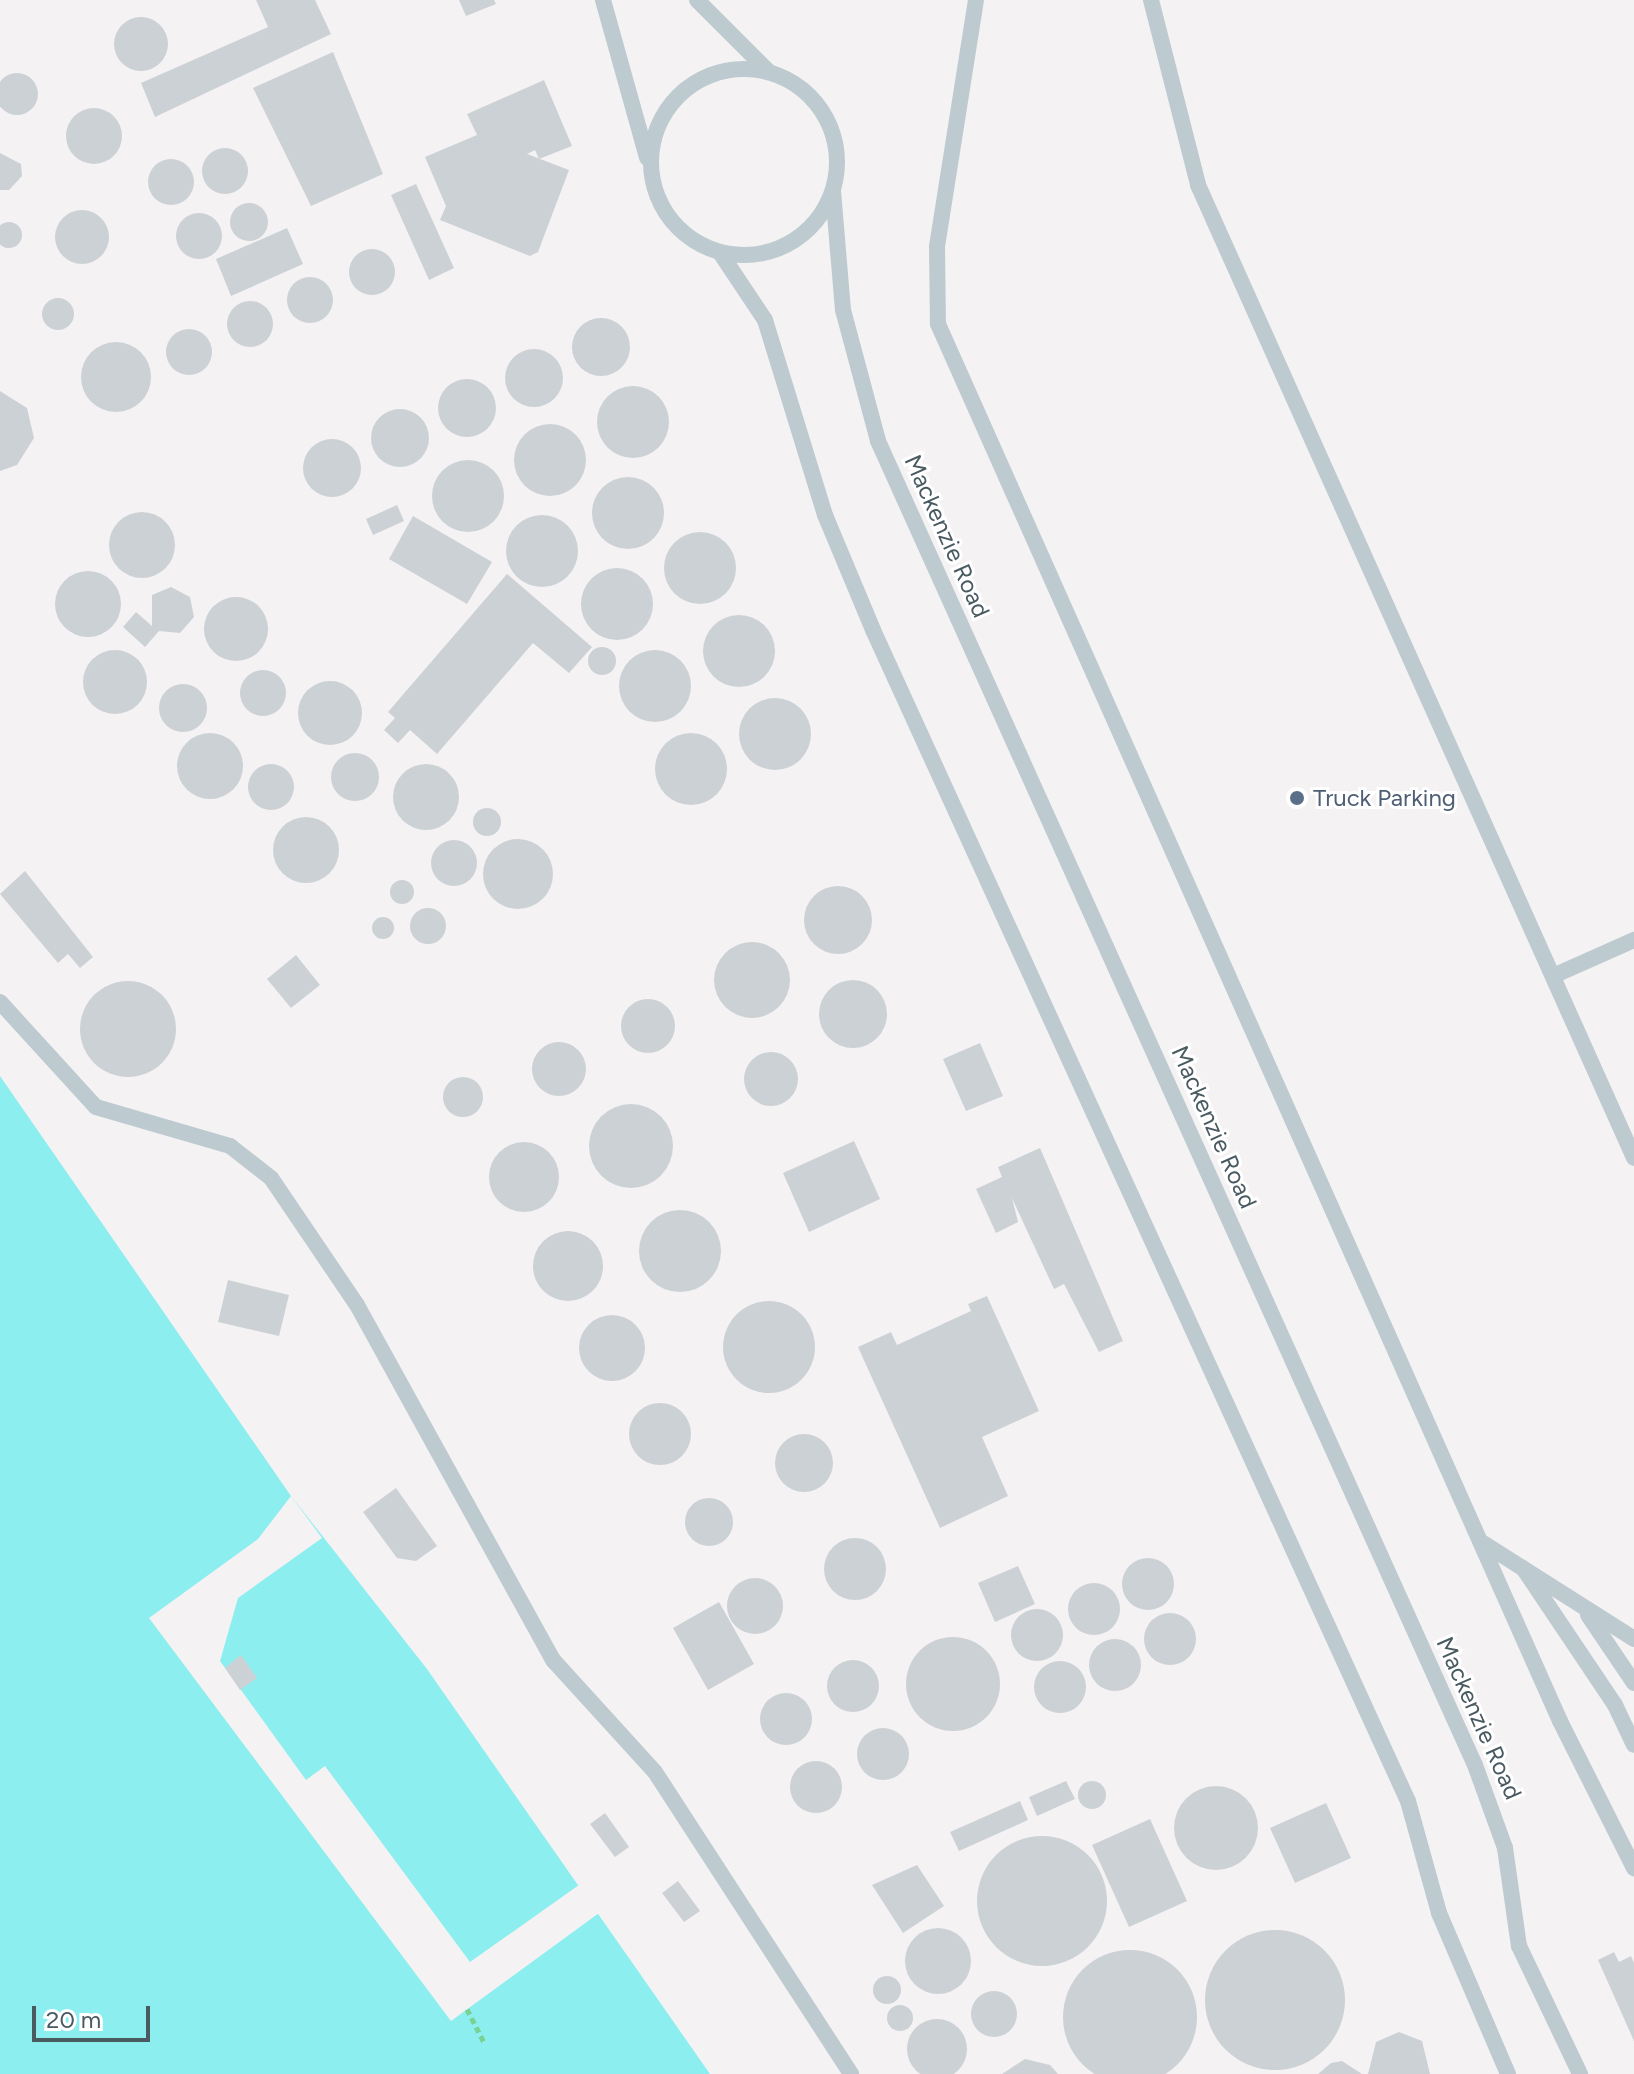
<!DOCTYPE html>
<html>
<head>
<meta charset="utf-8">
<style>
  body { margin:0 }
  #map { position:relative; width:1634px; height:2074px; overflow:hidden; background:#f5f2f3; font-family:Figtree,sans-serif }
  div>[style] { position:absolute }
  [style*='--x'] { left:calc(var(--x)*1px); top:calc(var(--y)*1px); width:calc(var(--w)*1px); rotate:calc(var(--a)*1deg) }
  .water>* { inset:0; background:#8deef0 }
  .pier>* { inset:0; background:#f5f2f3 }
  .building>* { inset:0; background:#ccd1d5 }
  .round { border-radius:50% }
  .path>* { height:5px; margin-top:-2.5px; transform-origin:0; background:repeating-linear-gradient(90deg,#77d294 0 6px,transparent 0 10px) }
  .lane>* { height:16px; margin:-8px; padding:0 8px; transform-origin:8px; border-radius:8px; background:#bdcacf }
  .lane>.ring { margin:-8px; padding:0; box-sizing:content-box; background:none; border:16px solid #bdcacf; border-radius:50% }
  .dots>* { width:22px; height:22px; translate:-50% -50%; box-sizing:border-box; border:4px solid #fff; border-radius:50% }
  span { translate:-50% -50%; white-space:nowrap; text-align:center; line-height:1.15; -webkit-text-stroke:6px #fff; paint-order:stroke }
  .street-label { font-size:24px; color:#495a61 }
  .service-label { font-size:24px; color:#4e5e75 }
  .left { translate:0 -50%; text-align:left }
  .scale { position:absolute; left:32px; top:2006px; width:118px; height:36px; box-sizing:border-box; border:4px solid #495a61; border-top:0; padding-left:10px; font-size:24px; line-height:28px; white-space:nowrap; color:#495a61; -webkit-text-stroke:6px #fff; paint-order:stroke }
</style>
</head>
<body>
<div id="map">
  <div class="water">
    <div style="clip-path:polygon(0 1076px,291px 1496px,427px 1669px,710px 2074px,0 2074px)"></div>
  </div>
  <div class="pier">
    <div style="clip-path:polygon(291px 1496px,322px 1538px,238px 1598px,220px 1661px,306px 1780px,325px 1766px,470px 1962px,579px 1885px,599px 1913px,451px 2021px,149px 1618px,258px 1539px)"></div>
  </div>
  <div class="building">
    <div style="clip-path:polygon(256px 0,315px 0,331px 34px,155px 117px,141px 83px,268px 27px)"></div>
    <div style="clip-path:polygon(459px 0,494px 0,496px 4px,466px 16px)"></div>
    <div class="round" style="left:114px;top:17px;width:54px;height:54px"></div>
    <div style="clip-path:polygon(333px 52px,383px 174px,311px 206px,253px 88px)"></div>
    <div class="round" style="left:-4px;top:73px;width:42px;height:42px"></div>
    <div style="clip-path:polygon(544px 80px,572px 146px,539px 159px,535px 150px,527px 154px,569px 170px,538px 252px,530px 256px,440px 220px,446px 206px,425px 157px,477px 135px,467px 114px)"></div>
    <div class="round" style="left:66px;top:108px;width:56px;height:56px"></div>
    <div class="round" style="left:202px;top:148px;width:46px;height:46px"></div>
    <div style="clip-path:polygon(0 153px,21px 164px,22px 176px,9px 190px,0 190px)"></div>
    <div class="round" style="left:148px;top:159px;width:46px;height:46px"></div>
    <div style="clip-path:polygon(416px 184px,454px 268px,429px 280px,391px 195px)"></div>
    <div class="round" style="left:230px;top:203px;width:38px;height:38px"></div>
    <div class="round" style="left:55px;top:210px;width:54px;height:54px"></div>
    <div class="round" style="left:176px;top:213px;width:46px;height:46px"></div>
    <div class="round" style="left:-4px;top:222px;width:26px;height:26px"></div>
    <div style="clip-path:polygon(287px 228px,303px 264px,231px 296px,216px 259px)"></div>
    <div class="round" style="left:349px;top:249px;width:46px;height:46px"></div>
    <div class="round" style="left:287px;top:277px;width:46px;height:46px"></div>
    <div class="round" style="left:42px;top:298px;width:32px;height:32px"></div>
    <div class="round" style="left:227px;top:301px;width:46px;height:46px"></div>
    <div class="round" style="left:572px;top:318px;width:58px;height:58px"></div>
    <div class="round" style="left:166px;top:329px;width:46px;height:46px"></div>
    <div class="round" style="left:81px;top:342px;width:70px;height:70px"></div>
    <div class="round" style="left:505px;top:349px;width:58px;height:58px"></div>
    <div class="round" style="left:438px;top:379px;width:58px;height:58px"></div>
    <div class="round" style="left:597px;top:386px;width:72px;height:72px"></div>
    <div style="clip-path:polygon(0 391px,27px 408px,34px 438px,17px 465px,0 471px)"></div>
    <div class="round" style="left:371px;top:409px;width:58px;height:58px"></div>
    <div class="round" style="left:514px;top:424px;width:72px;height:72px"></div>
    <div class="round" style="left:303px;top:439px;width:58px;height:58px"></div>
    <div class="round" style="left:432px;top:460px;width:72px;height:72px"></div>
    <div class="round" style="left:592px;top:477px;width:72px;height:72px"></div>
    <div style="clip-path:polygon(397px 505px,404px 521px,373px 535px,366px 519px)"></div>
    <div class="round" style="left:109px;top:512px;width:66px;height:66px"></div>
    <div class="round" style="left:506px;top:515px;width:72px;height:72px"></div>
    <div style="clip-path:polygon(413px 516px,492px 562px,467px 604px,389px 559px)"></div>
    <div class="round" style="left:664px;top:532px;width:72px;height:72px"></div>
    <div class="round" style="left:581px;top:568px;width:72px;height:72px"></div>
    <div class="round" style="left:55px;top:571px;width:66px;height:66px"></div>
    <div style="clip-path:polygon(507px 574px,592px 647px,569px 673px,533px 643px,437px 754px,410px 730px,398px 743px,384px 730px,395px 718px,388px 712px)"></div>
    <div style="clip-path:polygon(171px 587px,190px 597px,194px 617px,180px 633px,159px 631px,145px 647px,123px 627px,136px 612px,152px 626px,152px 595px)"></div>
    <div class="round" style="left:204px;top:597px;width:64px;height:64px"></div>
    <div class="round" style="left:703px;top:615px;width:72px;height:72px"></div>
    <div class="round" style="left:588px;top:647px;width:28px;height:28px"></div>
    <div class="round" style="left:83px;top:650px;width:64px;height:64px"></div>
    <div class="round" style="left:619px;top:650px;width:72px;height:72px"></div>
    <div class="round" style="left:240px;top:670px;width:46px;height:46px"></div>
    <div class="round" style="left:298px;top:681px;width:64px;height:64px"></div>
    <div class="round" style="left:159px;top:684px;width:48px;height:48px"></div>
    <div class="round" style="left:739px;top:698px;width:72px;height:72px"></div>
    <div class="round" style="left:177px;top:733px;width:66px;height:66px"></div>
    <div class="round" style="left:655px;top:733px;width:72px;height:72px"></div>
    <div class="round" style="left:331px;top:753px;width:48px;height:48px"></div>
    <div class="round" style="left:248px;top:764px;width:46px;height:46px"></div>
    <div class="round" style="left:393px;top:764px;width:66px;height:66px"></div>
    <div class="round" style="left:473px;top:808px;width:28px;height:28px"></div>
    <div class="round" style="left:273px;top:817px;width:66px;height:66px"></div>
    <div class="round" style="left:483px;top:839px;width:70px;height:70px"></div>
    <div class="round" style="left:431px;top:840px;width:46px;height:46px"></div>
    <div style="clip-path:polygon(25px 871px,93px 957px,80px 968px,68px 954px,58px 963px,0 894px)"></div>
    <div class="round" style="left:390px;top:880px;width:24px;height:24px"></div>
    <div class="round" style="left:804px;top:886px;width:68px;height:68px"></div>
    <div class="round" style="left:410px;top:908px;width:36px;height:36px"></div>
    <div class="round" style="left:372px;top:917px;width:22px;height:22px"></div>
    <div class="round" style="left:714px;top:942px;width:76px;height:76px"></div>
    <div style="clip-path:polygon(296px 955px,320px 985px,291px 1008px,267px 979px)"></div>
    <div class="round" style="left:819px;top:980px;width:68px;height:68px"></div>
    <div class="round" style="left:80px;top:981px;width:96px;height:96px"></div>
    <div class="round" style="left:621px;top:999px;width:54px;height:54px"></div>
    <div class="round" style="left:532px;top:1042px;width:54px;height:54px"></div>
    <div style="clip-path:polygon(980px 1043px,1003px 1096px,966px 1111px,943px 1059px)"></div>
    <div class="round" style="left:744px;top:1052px;width:54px;height:54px"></div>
    <div class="round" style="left:443px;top:1077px;width:40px;height:40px"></div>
    <div class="round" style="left:589px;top:1104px;width:84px;height:84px"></div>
    <div style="clip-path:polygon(854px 1141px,880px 1199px,809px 1232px,783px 1173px)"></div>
    <div class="round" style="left:489px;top:1142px;width:70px;height:70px"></div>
    <div style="clip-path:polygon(1040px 1148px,1123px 1341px,1099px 1352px,1064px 1284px,1054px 1289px,1012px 1198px,1018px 1222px,996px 1233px,976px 1189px,1002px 1177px,998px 1167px)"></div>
    <div class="round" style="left:639px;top:1210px;width:82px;height:82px"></div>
    <div class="round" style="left:533px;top:1231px;width:70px;height:70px"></div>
    <div style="clip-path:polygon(228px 1280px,289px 1295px,279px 1336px,218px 1322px)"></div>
    <div style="clip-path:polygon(987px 1296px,1039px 1411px,982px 1437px,1008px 1496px,940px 1528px,858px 1347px,891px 1332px,897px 1345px,971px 1311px,968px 1304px)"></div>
    <div class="round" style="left:723px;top:1301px;width:92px;height:92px"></div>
    <div class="round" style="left:579px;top:1315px;width:66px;height:66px"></div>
    <div class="round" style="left:629px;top:1403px;width:62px;height:62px"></div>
    <div class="round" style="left:775px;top:1434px;width:58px;height:58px"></div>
    <div style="clip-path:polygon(396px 1488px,437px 1546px,416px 1561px,397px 1558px,363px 1512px)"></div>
    <div class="round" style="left:685px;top:1498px;width:48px;height:48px"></div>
    <div class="round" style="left:824px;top:1538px;width:62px;height:62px"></div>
    <div class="round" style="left:1122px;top:1558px;width:52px;height:52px"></div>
    <div style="clip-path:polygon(1018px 1566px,1035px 1604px,995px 1622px,978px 1583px)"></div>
    <div class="round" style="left:727px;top:1578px;width:56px;height:56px"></div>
    <div class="round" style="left:1068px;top:1583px;width:52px;height:52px"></div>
    <div style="clip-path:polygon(719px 1602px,754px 1664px,708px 1690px,673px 1628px)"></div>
    <div class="round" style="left:1011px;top:1609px;width:52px;height:52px"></div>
    <div class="round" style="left:1144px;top:1613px;width:52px;height:52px"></div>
    <div class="round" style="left:906px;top:1637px;width:94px;height:94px"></div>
    <div class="round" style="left:1089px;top:1639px;width:52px;height:52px"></div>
    <div style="clip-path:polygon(241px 1655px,257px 1678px,240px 1690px,225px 1668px)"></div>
    <div class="round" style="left:827px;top:1660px;width:52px;height:52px"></div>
    <div class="round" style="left:1034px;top:1661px;width:52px;height:52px"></div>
    <div class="round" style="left:760px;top:1693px;width:52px;height:52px"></div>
    <div class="round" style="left:857px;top:1728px;width:52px;height:52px"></div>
    <div class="round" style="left:790px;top:1761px;width:52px;height:52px"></div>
    <div class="round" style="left:1078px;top:1781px;width:28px;height:28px"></div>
    <div style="clip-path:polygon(1066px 1781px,1075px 1799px,1037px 1816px,1029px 1797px)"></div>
    <div class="round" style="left:1174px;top:1786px;width:84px;height:84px"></div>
    <div style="clip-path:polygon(1020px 1801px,1028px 1820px,959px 1851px,950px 1832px)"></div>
    <div style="clip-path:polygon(1326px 1803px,1351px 1858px,1295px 1883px,1270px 1828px)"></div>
    <div style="clip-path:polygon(605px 1813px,629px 1847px,615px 1857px,590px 1824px)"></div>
    <div style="clip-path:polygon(1150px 1819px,1187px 1901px,1129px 1927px,1092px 1845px)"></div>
    <div class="round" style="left:977px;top:1836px;width:130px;height:130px"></div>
    <div style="clip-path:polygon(917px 1865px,944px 1906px,903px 1933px,872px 1885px)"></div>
    <div style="clip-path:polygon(678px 1881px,700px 1911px,684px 1922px,662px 1893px)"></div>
    <div class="round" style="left:905px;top:1928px;width:66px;height:66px"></div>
    <div class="round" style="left:1205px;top:1930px;width:140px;height:140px"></div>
    <div class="round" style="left:1063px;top:1950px;width:134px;height:134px"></div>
    <div style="clip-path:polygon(1614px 1952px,1619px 1962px,1631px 1956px,1634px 1963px,1634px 2041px,1598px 1960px)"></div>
    <div class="round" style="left:873px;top:1976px;width:28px;height:28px"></div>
    <div class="round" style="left:971px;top:1991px;width:46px;height:46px"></div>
    <div class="round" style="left:887px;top:2005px;width:26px;height:26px"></div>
    <div class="round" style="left:907px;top:2019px;width:60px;height:60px"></div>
    <div style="clip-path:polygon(1399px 2032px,1422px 2041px,1430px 2074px,1368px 2074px,1376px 2042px)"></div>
    <div style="clip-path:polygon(1025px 2059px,1050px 2065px,1058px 2074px,1002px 2074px)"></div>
    <div style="clip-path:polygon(1342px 2061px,1362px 2074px,1318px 2074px,1331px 2063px)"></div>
  </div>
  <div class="path">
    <div style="--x:467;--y:2009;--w:37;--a:63"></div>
  </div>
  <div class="lane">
    <div style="--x:603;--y:0;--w:164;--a:74.4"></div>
    <div style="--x:697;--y:0;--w:100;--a:45"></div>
    <div style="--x:976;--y:0;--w:250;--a:99"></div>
    <div style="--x:937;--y:247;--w:77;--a:89.3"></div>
    <div style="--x:938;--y:324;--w:1529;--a:66"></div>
    <div style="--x:1560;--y:1721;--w:165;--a:63.3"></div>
    <div style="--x:1151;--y:0;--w:191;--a:75.7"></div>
    <div style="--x:1198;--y:185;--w:1066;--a:65.86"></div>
    <div class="ring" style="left:651px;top:69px;width:170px;height:170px"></div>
    <div style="--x:833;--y:191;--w:119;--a:85.2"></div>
    <div style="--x:843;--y:310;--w:136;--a:75"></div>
    <div style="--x:878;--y:441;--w:1452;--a:65.73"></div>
    <div style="--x:1475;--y:1765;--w:88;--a:70.1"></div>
    <div style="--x:1505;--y:1848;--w:99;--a:81.9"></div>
    <div style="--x:1519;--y:1946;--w:142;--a:64.5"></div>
    <div style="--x:721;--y:254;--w:79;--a:56.3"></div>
    <div style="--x:765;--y:320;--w:204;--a:72.9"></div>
    <div style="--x:825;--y:515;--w:125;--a:67.3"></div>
    <div style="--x:873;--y:630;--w:1287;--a:65.45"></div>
    <div style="--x:1408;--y:1801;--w:116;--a:74.5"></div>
    <div style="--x:1439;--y:1913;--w:175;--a:66.8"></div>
    <div style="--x:1553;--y:976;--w:89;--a:-24"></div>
    <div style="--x:0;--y:1002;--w:142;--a:47.6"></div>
    <div style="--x:96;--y:1107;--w:140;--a:16.2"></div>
    <div style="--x:230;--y:1146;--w:52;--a:38"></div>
    <div style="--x:271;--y:1178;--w:153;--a:55.9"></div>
    <div style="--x:357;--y:1305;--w:406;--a:61.1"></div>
    <div style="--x:553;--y:1660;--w:151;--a:47.7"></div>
    <div style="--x:655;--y:1772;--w:360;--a:57"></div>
    <div style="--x:1483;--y:1543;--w:179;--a:32.4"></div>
    <div style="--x:1523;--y:1568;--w:165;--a:56.1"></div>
    <div style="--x:1615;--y:1705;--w:44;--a:64.6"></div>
    <div style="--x:1588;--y:1615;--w:82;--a:55.9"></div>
  </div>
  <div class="dots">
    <div style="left:1297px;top:798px;background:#5c6f8a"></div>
  </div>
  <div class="street-label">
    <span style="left:947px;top:536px;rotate:66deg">Mackenzie Road</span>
    <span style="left:1214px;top:1127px;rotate:66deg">Mackenzie Road</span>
    <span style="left:1479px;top:1718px;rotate:66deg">Mackenzie Road</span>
  </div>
  <div class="service-label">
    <span class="left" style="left:1313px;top:798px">Truck Parking</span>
  </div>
  <div class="scale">20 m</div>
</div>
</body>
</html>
